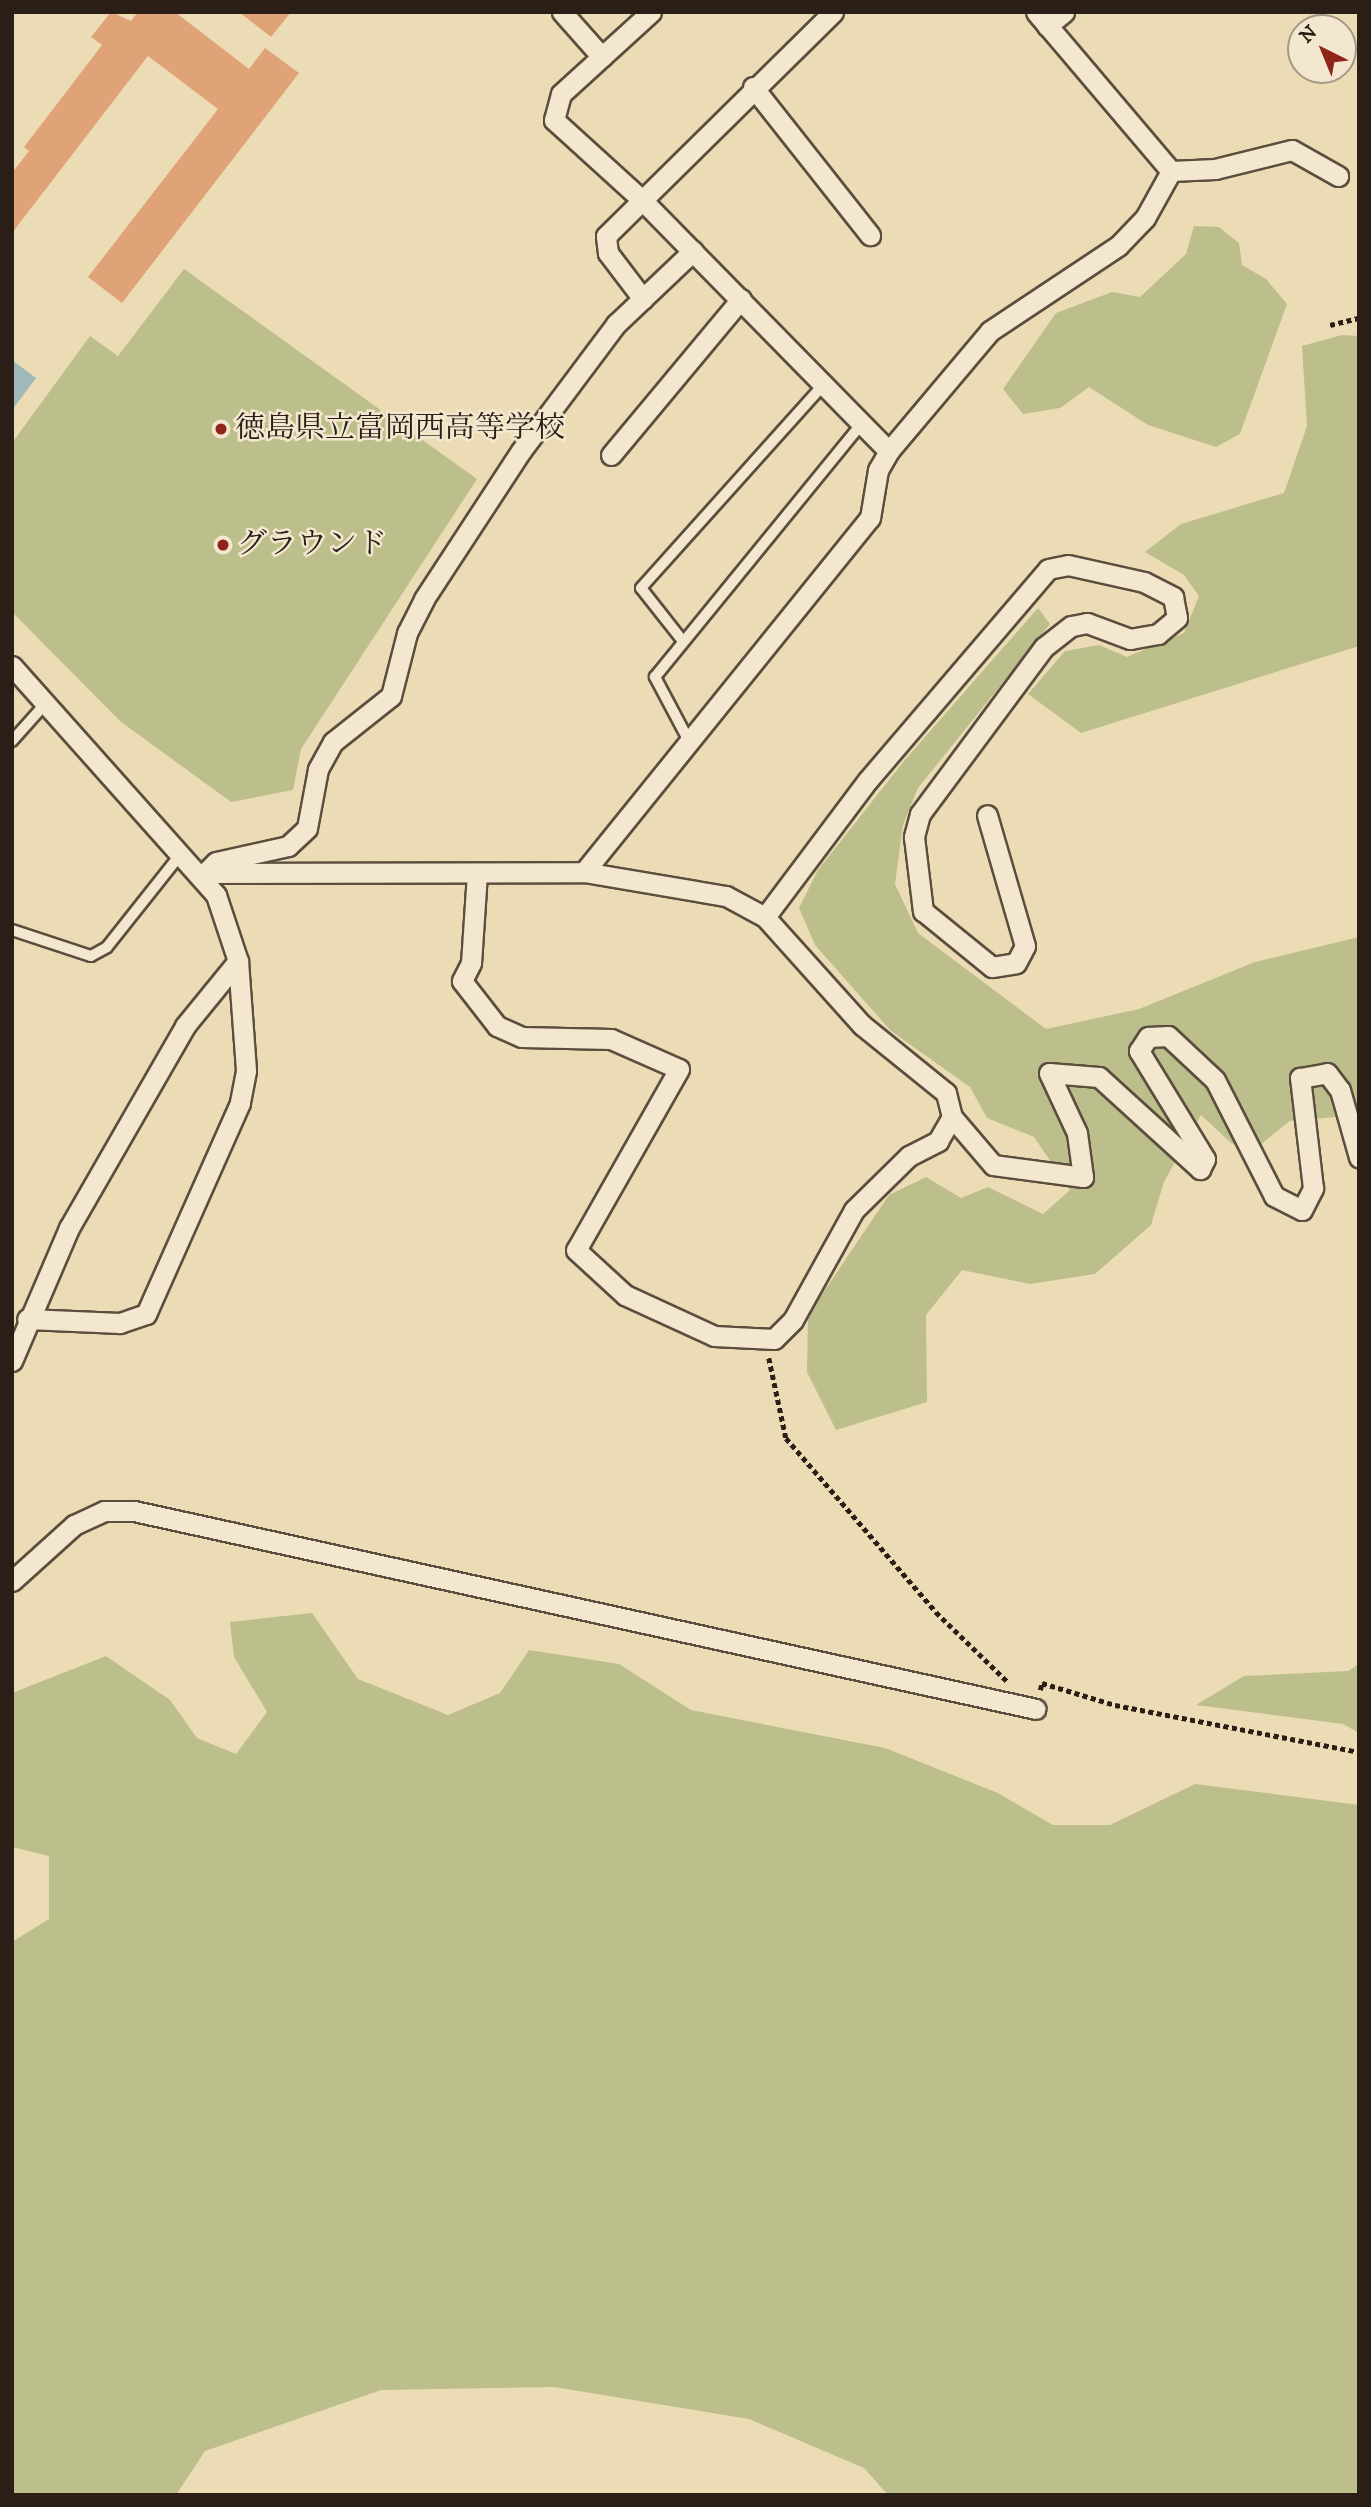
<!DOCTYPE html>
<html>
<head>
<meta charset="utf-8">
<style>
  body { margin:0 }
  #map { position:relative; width:1371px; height:2507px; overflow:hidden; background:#ecdcb5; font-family:"IM FELL DW Pica","Noto Serif JP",serif }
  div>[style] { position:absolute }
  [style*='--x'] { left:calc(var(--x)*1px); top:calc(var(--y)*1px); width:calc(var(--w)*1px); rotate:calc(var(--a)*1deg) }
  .green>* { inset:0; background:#bcbf8b }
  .water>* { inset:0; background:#9fb8ba }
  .building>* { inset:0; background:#e0a377 }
  .path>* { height:4.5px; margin-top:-2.25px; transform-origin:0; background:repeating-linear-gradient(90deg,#2b1e17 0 5px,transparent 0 8.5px) }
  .roads { filter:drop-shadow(2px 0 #5b4e3e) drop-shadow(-2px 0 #5b4e3e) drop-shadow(0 2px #5b4e3e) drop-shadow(0 -2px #5b4e3e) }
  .lane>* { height:10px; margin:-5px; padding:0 5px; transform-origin:5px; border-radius:5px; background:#f3e8cf }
  .street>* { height:19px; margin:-9.5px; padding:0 9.5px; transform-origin:9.5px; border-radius:9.5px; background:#f3e8cf }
  .dots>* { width:19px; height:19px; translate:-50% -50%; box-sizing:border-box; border:4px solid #f3e8cf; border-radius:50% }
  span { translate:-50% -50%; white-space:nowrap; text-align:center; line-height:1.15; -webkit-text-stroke:5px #f3e8cf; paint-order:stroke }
  .poi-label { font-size:30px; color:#2b1e17 }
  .left { translate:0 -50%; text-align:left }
  .frame { position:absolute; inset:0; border:14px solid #2b1e17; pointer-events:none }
  .north { position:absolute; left:1287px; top:14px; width:70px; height:70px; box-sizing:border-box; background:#f3e8cf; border:2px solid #a39785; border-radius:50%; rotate:317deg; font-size:19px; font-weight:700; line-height:28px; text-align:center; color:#2b1e17 }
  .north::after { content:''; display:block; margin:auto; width:24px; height:32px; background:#8f2418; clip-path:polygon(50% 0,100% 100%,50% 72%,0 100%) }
</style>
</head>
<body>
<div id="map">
  <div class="green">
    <div style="clip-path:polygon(1194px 226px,1219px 227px,1239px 243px,1242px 265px,1266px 279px,1287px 304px,1240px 434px,1216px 447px,1148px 425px,1089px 387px,1060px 408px,1023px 414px,1003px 389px,1056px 313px,1112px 292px,1140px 297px,1186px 254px)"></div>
    <div style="clip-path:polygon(184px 269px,477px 479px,301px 749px,293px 790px,231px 802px,121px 722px,12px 612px,12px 443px,90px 336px,118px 356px)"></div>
    <div style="clip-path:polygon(1342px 335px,1359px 336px,1359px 646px,1081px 733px,1028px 694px,1065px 651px,1099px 645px,1127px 657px,1184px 633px,1199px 596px,1184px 575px,1145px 552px,1181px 524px,1284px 493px,1307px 426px,1302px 346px)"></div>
    <div style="clip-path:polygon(1038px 608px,1050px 624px,918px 788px,903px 825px,895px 884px,918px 933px,1046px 1029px,1139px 1009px,1255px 962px,1359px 937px,1359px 1115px,1290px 1121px,1254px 1150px,1231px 1143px,1201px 1115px,1164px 1182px,1151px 1225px,1095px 1274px,1030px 1284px,962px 1270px,926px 1315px,927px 1402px,836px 1430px,807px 1372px,808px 1315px,889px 1195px,926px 1177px,961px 1198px,988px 1187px,1043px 1214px,1070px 1190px,1034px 1137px,987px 1118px,970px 1087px,891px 1031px,815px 945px,799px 908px,818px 870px,904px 761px)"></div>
    <div style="clip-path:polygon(312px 1613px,358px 1679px,448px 1715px,500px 1693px,529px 1650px,619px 1664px,691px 1710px,885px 1748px,998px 1793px,1053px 1825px,1110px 1825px,1195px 1784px,1359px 1805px,1359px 2495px,888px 2495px,864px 2468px,749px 2419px,554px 2387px,381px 2390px,205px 2451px,176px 2495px,12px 2495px,12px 1942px,49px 1919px,49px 1856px,12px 1847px,12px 1693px,106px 1656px,170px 1700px,197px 1738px,236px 1754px,267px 1712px,234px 1657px,230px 1622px)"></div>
    <div style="clip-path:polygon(1359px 1664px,1359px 1733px,1343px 1724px,1196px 1705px,1244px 1676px,1348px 1671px)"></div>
  </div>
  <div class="water">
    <div style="clip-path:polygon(12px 360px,36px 378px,12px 410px)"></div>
  </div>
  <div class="building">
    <div style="clip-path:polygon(111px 12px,131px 21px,138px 12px,175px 12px,249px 69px,265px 48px,299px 73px,122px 303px,88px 277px,218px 109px,148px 56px,12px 233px,12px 173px,29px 151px,24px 147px,102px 45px,91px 37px)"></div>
    <div style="clip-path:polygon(239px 12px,291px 12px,271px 37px)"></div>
  </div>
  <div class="path">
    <div style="--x:1330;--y:325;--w:30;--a:-14"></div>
    <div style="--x:769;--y:1358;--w:82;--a:78"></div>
    <div style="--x:786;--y:1438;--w:230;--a:49.2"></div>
    <div style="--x:936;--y:1612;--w:99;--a:44.2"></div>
    <div style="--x:1040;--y:1690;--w:7;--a:-74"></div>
    <div style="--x:1042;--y:1683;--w:76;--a:16.8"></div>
    <div style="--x:1115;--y:1705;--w:248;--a:10.9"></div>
  </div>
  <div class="roads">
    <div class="lane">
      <div style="--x:682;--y:640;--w:66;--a:-128.3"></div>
      <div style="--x:641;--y:588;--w:274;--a:-48.1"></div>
      <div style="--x:12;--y:741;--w:51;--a:-48.2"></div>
      <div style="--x:690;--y:743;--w:75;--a:-117.9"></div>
      <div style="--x:655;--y:677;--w:328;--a:-50.8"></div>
      <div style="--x:12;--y:930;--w:83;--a:18.2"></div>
      <div style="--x:91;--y:956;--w:18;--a:-29"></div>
      <div style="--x:107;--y:947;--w:117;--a:-51.6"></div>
    </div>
    <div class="street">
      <div style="--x:562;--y:12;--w:60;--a:48.4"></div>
      <div style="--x:651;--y:12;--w:122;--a:137.7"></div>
      <div style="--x:561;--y:94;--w:27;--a:105"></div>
      <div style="--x:554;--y:120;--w:119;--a:42.3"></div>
      <div style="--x:642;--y:200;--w:352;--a:45.5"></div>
      <div style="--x:1036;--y:12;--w:209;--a:49.7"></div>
      <div style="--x:1047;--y:26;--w:22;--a:-39"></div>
      <div style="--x:753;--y:87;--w:189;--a:51.7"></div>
      <div style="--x:1171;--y:171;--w:44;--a:-2.6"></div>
      <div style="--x:1215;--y:169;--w:79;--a:-13.9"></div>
      <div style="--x:1292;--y:150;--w:53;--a:29.5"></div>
      <div style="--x:643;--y:299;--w:58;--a:-127.3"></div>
      <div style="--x:608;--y:253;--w:17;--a:-97"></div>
      <div style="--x:606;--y:236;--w:319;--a:-44.6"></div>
      <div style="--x:611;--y:455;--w:203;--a:-50.2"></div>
      <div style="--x:12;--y:666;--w:307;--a:48.3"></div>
      <div style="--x:216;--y:895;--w:70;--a:71.6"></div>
      <div style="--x:238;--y:961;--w:110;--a:85.8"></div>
      <div style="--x:246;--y:1071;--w:33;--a:101"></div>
      <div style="--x:240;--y:1103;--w:231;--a:114"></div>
      <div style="--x:146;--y:1314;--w:28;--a:161"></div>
      <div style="--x:120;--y:1323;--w:93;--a:-177.5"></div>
      <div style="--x:208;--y:870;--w:11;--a:-45"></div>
      <div style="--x:216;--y:862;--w:74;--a:-12.5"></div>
      <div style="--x:288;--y:846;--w:26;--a:-43"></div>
      <div style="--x:307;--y:828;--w:60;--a:-79.4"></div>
      <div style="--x:318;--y:769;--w:31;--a:-61"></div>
      <div style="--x:333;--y:742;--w:74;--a:-38.4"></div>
      <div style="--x:391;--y:696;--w:65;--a:-75.7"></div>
      <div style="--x:407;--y:633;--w:38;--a:-63"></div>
      <div style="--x:424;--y:599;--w:177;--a:-56.8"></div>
      <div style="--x:521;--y:451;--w:159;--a:-53.2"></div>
      <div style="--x:616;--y:324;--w:106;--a:-43.5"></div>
      <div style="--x:584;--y:872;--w:455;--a:-51.1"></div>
      <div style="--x:870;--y:518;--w:49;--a:-80.5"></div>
      <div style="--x:878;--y:470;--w:22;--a:-60"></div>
      <div style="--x:889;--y:451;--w:157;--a:-49.9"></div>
      <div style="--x:990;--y:331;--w:154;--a:-33.6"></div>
      <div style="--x:1118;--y:246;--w:39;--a:-46"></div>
      <div style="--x:1145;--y:218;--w:54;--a:-61"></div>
      <div style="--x:197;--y:873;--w:387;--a:-0.1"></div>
      <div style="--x:584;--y:872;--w:144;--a:9.6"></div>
      <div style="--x:726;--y:896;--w:44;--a:28.3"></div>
      <div style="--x:765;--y:917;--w:145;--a:48.1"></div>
      <div style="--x:862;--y:1025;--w:108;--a:39"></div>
      <div style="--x:946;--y:1093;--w:25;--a:76"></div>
      <div style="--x:952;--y:1117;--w:63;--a:49.5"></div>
      <div style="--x:993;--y:1165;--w:91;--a:7.6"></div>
      <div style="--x:1083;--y:1177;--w:44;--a:-97.8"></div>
      <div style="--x:1077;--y:1133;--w:66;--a:-115"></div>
      <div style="--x:1049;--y:1073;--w:50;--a:4.6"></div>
      <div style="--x:1099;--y:1077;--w:137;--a:42.3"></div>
      <div style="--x:1200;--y:1169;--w:11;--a:-63"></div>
      <div style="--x:1205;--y:1159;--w:127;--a:-121.4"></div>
      <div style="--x:1139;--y:1051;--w:17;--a:-57"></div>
      <div style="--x:1148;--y:1037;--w:20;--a:-3"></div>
      <div style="--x:1168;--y:1036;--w:64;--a:43.1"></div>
      <div style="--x:1215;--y:1080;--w:130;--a:63"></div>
      <div style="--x:1274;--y:1196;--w:31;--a:27"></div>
      <div style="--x:1302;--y:1210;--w:25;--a:-63"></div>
      <div style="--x:1313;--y:1188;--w:111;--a:-96.7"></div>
      <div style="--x:1300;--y:1078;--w:27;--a:-10"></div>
      <div style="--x:1327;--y:1073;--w:21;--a:53"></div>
      <div style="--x:1340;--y:1090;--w:70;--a:74.2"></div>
      <div style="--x:477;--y:873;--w:90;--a:93.8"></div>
      <div style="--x:471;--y:963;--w:20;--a:117"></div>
      <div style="--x:462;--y:981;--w:57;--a:52.1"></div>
      <div style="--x:497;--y:1026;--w:27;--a:24"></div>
      <div style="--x:522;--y:1037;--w:89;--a:1.3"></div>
      <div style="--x:611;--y:1039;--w:74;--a:23.8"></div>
      <div style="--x:679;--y:1069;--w:208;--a:119.6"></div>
      <div style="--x:576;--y:1250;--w:67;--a:42.6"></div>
      <div style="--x:625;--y:1295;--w:98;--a:24.7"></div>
      <div style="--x:714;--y:1336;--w:60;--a:2.9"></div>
      <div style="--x:774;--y:1339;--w:27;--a:-45"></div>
      <div style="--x:793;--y:1320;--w:126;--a:-61"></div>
      <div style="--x:854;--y:1210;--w:77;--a:-44.5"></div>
      <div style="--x:909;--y:1156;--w:33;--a:-27"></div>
      <div style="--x:938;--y:1141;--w:28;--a:-60"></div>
      <div style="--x:765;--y:917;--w:171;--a:-53.1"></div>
      <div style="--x:868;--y:780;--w:277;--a:-49.5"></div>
      <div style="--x:1048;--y:569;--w:20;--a:-11"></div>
      <div style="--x:1068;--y:565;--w:78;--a:12.6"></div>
      <div style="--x:1144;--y:582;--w:33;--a:27"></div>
      <div style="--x:1173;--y:597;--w:21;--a:79"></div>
      <div style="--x:1177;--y:618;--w:25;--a:140"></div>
      <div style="--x:1158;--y:634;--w:28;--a:170"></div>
      <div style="--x:1130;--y:639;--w:46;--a:-159.6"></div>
      <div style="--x:1087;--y:623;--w:16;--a:169"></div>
      <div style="--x:1071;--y:626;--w:34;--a:142"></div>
      <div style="--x:1044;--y:647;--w:208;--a:126.6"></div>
      <div style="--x:920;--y:814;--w:24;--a:105"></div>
      <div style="--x:914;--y:837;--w:75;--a:83.1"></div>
      <div style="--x:923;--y:911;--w:89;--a:39.1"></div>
      <div style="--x:992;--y:967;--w:24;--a:-9"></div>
      <div style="--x:1016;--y:963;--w:19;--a:-62"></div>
      <div style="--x:1025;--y:946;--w:136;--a:-106.2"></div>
      <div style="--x:12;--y:1361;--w:145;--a:-66.8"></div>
      <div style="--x:69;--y:1228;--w:233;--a:-60.1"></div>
      <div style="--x:185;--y:1026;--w:84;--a:-50.8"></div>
      <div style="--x:12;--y:1581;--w:84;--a:-42.1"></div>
      <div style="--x:74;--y:1525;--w:33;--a:-25"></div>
      <div style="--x:104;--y:1511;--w:30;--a:0"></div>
      <div style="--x:134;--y:1511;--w:923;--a:12.38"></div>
    </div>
  </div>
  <div class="dots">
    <div style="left:221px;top:429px;background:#8f2418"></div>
    <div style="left:223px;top:545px;background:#8f2418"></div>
  </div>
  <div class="poi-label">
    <span class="left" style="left:235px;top:429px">徳島県立富岡西高等学校</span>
    <span class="left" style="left:237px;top:545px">グラウンド</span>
  </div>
  <div class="frame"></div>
  <div class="north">N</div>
</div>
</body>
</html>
